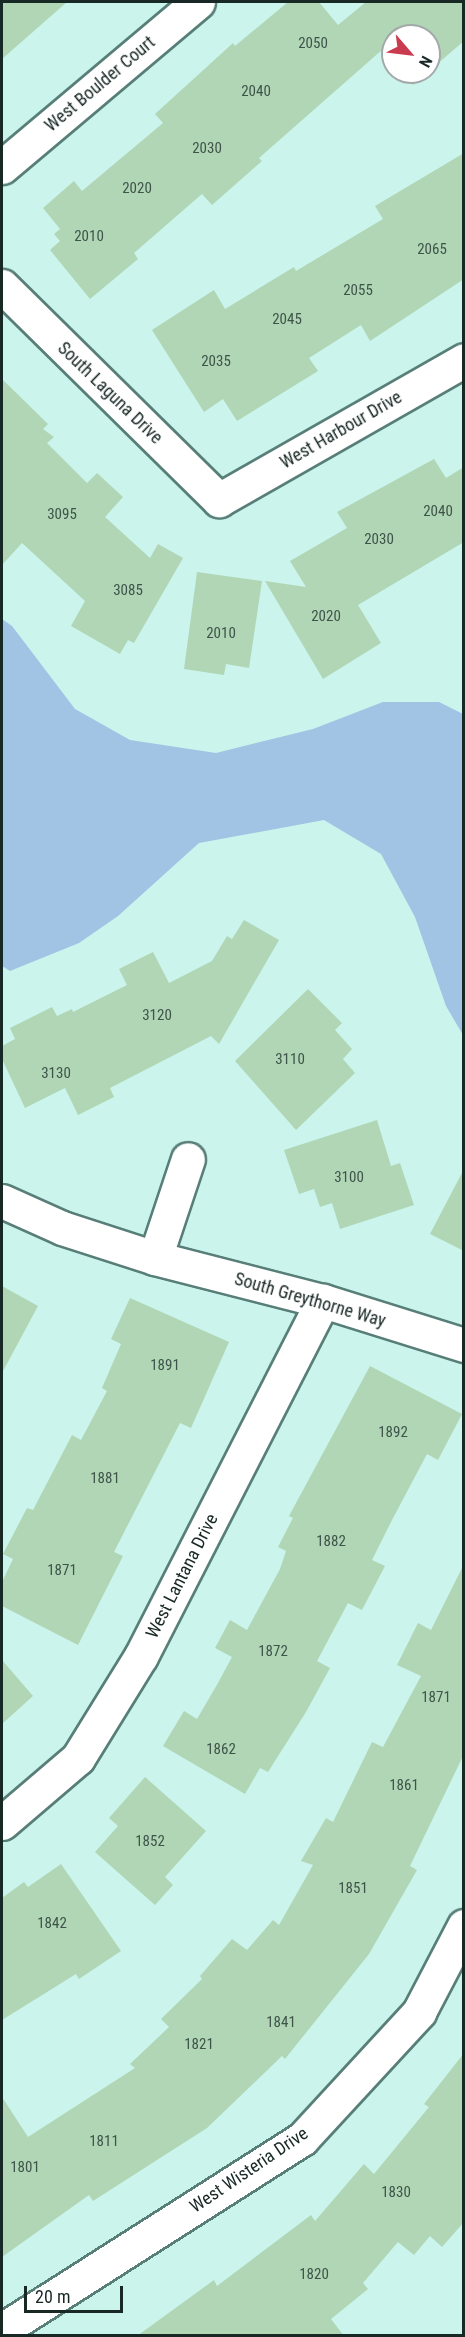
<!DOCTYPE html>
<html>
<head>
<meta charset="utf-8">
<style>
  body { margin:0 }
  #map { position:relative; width:465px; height:2337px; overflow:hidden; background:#caf4ec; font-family:"Roboto Condensed",sans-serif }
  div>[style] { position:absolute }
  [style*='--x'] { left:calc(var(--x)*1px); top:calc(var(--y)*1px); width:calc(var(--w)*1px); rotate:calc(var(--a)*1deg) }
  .water>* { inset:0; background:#a1c3e4 }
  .building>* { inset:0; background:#b1d6b6 }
  .roads { filter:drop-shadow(2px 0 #587e78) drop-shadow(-2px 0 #587e78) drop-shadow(0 2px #587e78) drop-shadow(0 -2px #587e78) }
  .minor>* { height:33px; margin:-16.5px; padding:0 16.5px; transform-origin:16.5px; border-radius:16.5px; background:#fff }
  span { translate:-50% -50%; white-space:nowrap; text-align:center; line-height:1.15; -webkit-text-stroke:4.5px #fff; paint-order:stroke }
  .number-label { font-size:15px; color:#3e5449 }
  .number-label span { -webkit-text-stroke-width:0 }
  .street-label { font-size:18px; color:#182825 }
  .frame { position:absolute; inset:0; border:3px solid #182825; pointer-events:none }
  .north { position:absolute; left:381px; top:24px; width:60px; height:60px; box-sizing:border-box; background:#fff; border:2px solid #a3a9a8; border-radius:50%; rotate:118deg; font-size:16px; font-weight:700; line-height:24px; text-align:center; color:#182825 }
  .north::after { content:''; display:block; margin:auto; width:21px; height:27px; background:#cb3b50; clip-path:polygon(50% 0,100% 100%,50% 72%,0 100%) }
  .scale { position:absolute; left:24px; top:2286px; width:99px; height:27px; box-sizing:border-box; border:3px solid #182825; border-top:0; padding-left:8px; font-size:18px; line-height:21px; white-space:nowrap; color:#182825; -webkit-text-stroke:4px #fff; paint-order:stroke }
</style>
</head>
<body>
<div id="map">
  <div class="water">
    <div style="clip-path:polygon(2px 619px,12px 626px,75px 709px,130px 740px,216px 753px,313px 729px,383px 702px,439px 702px,463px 714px,463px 1035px,446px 1006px,415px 917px,381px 854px,324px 820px,199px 843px,118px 916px,79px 943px,10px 971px,2px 966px)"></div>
  </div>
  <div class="building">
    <div style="clip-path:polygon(2px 2px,67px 2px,2px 59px)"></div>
    <div style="clip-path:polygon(288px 2px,319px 2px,338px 25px,366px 2px,464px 2px,464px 41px,429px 71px,429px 36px,393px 36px,393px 61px,383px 49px,259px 158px,262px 161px,212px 205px,202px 194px,134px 253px,138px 259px,90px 299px,50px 250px,60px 241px,54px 234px,60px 229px,43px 208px,74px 181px,82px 191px,163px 123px,155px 114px,233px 43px,235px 46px)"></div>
    <div style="clip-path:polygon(402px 72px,428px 72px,413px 85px)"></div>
    <div style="clip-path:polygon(464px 153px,464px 279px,370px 341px,361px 325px,309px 358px,318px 371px,237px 421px,223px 399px,204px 412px,152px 330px,214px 290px,225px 309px,294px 267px,296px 271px,383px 219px,375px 206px)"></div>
    <div style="clip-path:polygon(2px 379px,48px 424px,43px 429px,54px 437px,47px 443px,87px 483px,97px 473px,123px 497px,105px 517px,150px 558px,158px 544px,183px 558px,134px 643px,128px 640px,120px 654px,71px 626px,85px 601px,22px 543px,2px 565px)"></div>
    <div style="clip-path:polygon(434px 459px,446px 478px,464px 467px,464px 542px,358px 605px,381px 643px,323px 679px,265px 581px,306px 587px,290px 561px,347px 528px,337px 512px)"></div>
    <div style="clip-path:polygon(197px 572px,262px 581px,249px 668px,226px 664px,224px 675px,184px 669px)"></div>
    <div style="clip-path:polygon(244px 920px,279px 940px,219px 1044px,211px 1036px,110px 1088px,114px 1097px,78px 1115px,65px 1088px,25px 1108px,2px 1059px,2px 1046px,15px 1039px,10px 1028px,52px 1007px,57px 1016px,72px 1009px,73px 1012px,127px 985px,119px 969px,153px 952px,169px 983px,212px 961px,227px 936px,232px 939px)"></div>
    <div style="clip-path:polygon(308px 989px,342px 1023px,335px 1030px,352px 1049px,343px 1059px,355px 1073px,296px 1130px,235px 1061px)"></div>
    <div style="clip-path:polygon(377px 1120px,391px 1166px,400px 1163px,414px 1205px,340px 1229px,332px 1203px,320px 1207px,314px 1189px,299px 1194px,284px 1150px)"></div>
    <div style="clip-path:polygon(464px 1169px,464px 1251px,430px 1234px)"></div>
    <div style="clip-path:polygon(2px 1286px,38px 1306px,2px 1373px)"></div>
    <div style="clip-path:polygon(130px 1298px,229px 1342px,191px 1428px,180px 1423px,114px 1552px,123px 1556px,78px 1645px,2px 1606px,2px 1582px,13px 1559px,3px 1554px,27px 1508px,33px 1510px,72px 1435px,81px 1440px,107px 1391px,102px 1388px,121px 1344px,111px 1339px)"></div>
    <div style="clip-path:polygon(370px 1366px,462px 1414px,438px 1460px,427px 1454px,392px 1520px,372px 1560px,385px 1566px,362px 1610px,348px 1603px,317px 1661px,330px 1668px,306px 1712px,268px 1772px,260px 1768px,245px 1794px,163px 1746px,184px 1711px,197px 1719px,218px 1683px,232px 1657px,215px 1648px,230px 1620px,247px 1630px,280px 1569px,286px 1551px,278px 1547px,293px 1518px,289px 1516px)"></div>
    <div style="clip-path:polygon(464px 1564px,464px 1754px,410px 1866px,417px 1870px,369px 1954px,285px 2059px,282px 2056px,207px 2128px,93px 2201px,89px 2195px,2px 2257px,2px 2097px,28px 2137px,135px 2068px,130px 2064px,169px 2027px,161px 2019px,202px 1979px,200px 1976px,232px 1939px,247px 1950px,273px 1920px,279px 1925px,313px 1865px,301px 1861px,326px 1818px,333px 1822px,372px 1742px,383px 1747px,421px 1676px,397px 1665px,418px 1623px,431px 1630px)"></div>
    <div style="clip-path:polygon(2px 1660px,33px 1696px,2px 1724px)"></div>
    <div style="clip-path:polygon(145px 1777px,206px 1831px,165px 1877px,173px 1885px,155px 1905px,95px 1852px,118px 1826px,109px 1818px)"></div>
    <div style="clip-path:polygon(61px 1864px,121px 1951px,79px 1979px,76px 1974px,2px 2020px,2px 1898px,24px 1882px,28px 1887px)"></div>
    <div style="clip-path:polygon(464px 2053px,464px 2222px,442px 2247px,430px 2236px,414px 2255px,398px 2242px,363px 2283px,368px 2289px,331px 2319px,344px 2336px,137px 2336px,214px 2280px,217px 2286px,311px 2215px,315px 2221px,364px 2164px,374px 2174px,429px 2107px,424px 2104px)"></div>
  </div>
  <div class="roads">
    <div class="minor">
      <div style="--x:2;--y:167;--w:256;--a:-40.1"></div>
      <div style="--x:2;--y:286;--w:305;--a:44.6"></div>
      <div style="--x:219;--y:500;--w:282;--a:-29.7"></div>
      <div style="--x:2;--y:1201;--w:66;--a:24.2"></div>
      <div style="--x:62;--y:1228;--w:98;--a:17.9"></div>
      <div style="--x:155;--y:1258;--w:173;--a:14.4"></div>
      <div style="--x:323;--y:1301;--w:148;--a:17.3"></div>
      <div style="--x:155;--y:1258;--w:104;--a:-71.6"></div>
      <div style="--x:2;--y:1823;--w:100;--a:-40.5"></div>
      <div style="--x:78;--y:1758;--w:120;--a:-58.3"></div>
      <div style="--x:141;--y:1656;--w:399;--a:-62.9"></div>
      <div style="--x:2;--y:2330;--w:356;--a:-32.5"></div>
      <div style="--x:302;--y:2139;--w:173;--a:-47.3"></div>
      <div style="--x:419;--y:2012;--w:97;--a:-62.4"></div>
    </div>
  </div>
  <div class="number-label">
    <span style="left:313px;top:44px">2050</span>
    <span style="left:256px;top:92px">2040</span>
    <span style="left:207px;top:149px">2030</span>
    <span style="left:137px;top:189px">2020</span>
    <span style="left:89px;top:237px">2010</span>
    <span style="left:432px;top:250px">2065</span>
    <span style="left:358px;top:291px">2055</span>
    <span style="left:287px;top:320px">2045</span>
    <span style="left:216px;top:362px">2035</span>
    <span style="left:438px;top:512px">2040</span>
    <span style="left:62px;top:515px">3095</span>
    <span style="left:379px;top:540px">2030</span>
    <span style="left:128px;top:591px">3085</span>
    <span style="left:326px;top:617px">2020</span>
    <span style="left:221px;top:634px">2010</span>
    <span style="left:157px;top:1016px">3120</span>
    <span style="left:290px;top:1060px">3110</span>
    <span style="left:56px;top:1074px">3130</span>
    <span style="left:349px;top:1178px">3100</span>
    <span style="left:165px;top:1366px">1891</span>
    <span style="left:393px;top:1433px">1892</span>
    <span style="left:105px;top:1479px">1881</span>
    <span style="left:331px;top:1542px">1882</span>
    <span style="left:62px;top:1571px">1871</span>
    <span style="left:273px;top:1652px">1872</span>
    <span style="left:436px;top:1698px">1871</span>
    <span style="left:221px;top:1750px">1862</span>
    <span style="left:404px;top:1786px">1861</span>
    <span style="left:150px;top:1842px">1852</span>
    <span style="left:353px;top:1889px">1851</span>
    <span style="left:52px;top:1924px">1842</span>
    <span style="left:281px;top:2023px">1841</span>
    <span style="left:199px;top:2045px">1821</span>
    <span style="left:104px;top:2142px">1811</span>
    <span style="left:25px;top:2168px">1801</span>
    <span style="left:396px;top:2193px">1830</span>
    <span style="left:314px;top:2275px">1820</span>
  </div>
  <div class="street-label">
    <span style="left:100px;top:84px;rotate:-40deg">West Boulder Court</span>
    <span style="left:110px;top:393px;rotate:44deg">South Laguna Drive</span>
    <span style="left:341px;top:430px;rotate:-30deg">West Harbour Drive</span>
    <span style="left:310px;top:1300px;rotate:16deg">South Greythorne Way</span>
    <span style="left:182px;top:1576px;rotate:-63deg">West Lantana Drive</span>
    <span style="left:249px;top:2170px;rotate:-34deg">West Wisteria Drive</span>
  </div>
  <div class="frame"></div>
  <div class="north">N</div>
  <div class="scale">20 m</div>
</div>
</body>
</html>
